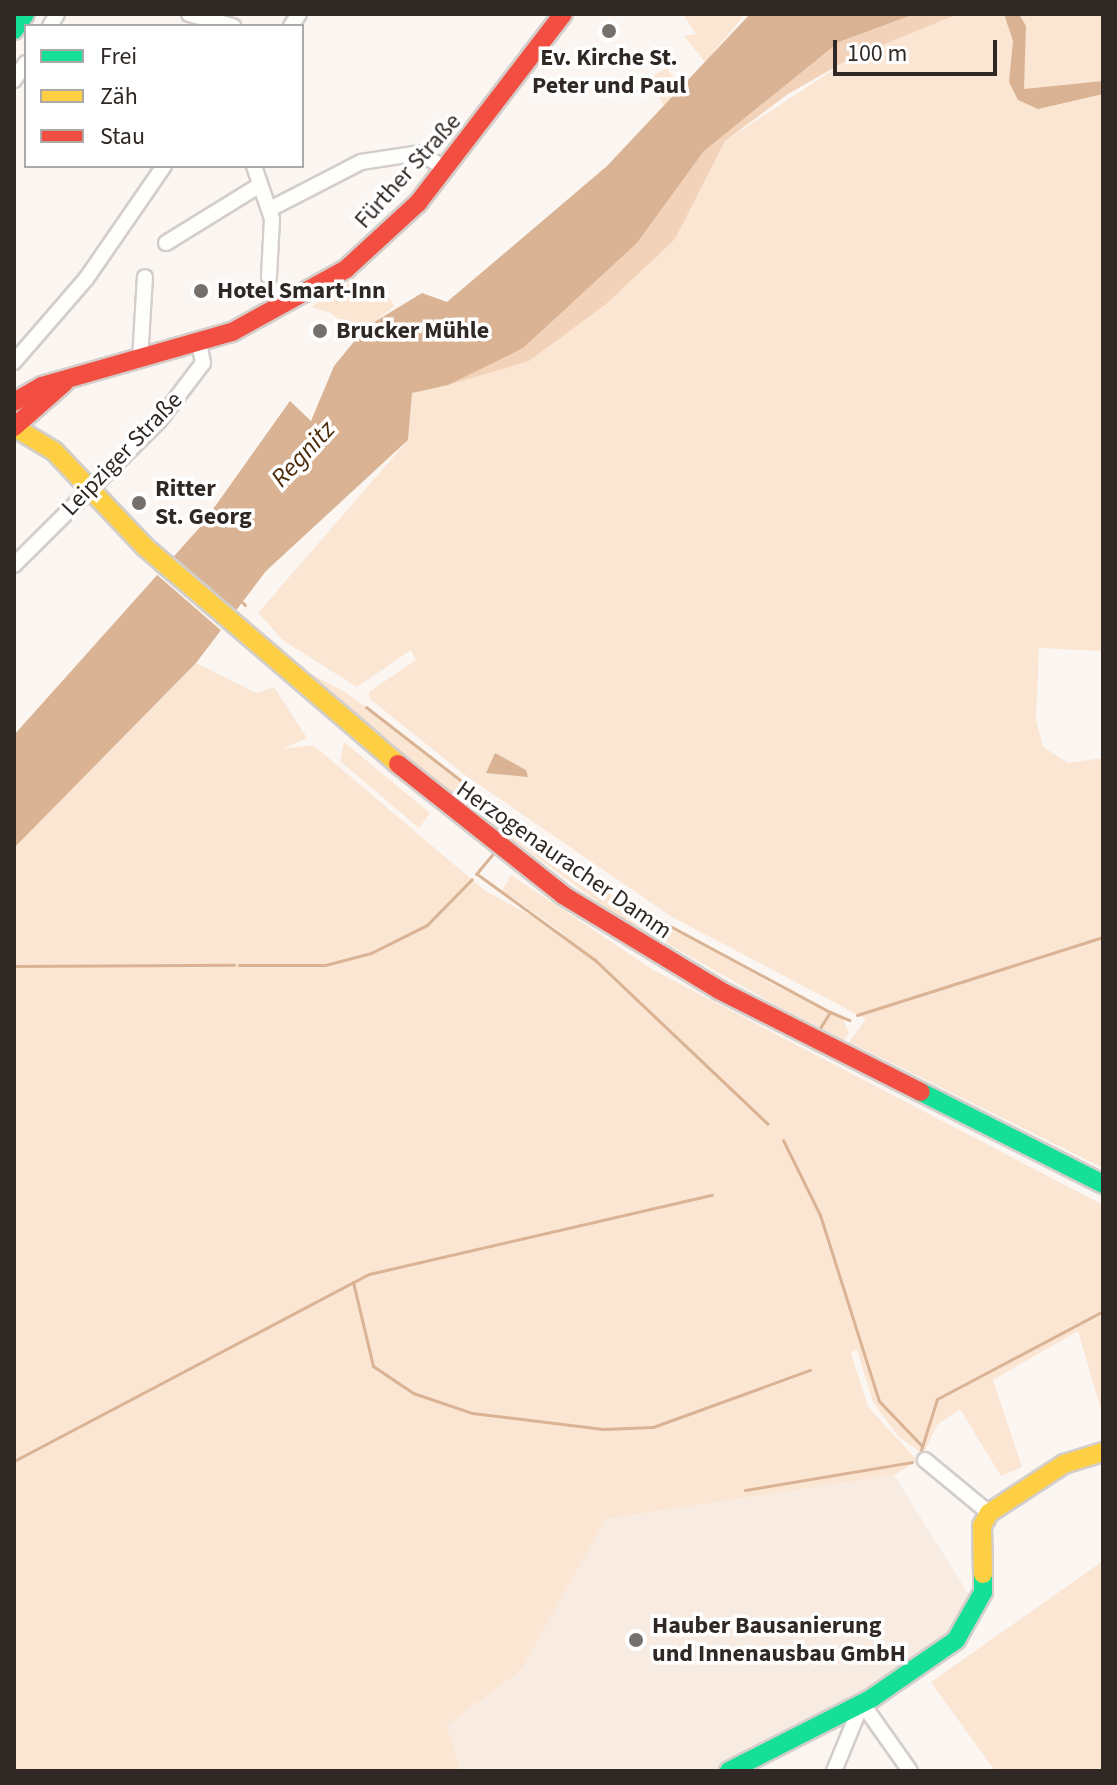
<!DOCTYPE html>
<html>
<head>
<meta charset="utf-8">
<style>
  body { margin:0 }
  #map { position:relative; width:1117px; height:1785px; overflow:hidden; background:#fbf6f1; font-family:"Source Sans 3",sans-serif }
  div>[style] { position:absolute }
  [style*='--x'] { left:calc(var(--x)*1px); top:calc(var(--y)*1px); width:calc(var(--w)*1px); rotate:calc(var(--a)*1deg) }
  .built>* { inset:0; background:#f8ebe1 }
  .green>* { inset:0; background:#fbe5d3 }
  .forest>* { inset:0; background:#f2d2b8 }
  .water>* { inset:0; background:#d9b393 }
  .pier>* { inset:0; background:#fbf6f1 }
  .stream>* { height:3px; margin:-1.5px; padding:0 1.5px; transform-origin:1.5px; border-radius:1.5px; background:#d9b393 }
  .roads { filter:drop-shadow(2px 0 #d4ceca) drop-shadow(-2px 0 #d4ceca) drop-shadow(0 2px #d4ceca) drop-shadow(0 -2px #d4ceca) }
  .street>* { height:14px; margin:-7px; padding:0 7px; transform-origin:7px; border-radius:7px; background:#fefefd }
  .fast>* { height:18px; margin:-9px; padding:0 9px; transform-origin:9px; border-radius:9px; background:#16e098 }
  .slow>* { height:18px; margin:-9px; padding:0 9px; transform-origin:9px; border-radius:9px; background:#ffcf43 }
  .jam>* { height:18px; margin:-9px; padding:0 9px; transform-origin:9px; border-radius:9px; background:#f24e42 }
  .dots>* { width:22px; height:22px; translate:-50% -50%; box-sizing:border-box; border:4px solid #fff; border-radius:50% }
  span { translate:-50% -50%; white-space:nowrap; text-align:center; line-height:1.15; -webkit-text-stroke:7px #fff; paint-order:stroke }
  .poi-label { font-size:24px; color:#2f2824; font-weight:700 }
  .left { translate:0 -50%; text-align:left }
  .street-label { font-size:24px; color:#2f2824 }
  .water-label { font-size:26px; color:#4f2c0a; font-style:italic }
  .frame { position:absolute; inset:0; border:16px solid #2f2824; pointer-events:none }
  .legend { position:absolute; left:24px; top:24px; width:280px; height:144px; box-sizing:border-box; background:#fff; border:2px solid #aca9a7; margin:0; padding:10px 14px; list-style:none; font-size:24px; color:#2f2824 }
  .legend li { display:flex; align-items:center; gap:16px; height:40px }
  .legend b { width:40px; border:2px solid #aca9a7 }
  .scale { position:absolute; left:833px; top:40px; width:164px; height:36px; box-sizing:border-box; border:4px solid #2f2824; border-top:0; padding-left:10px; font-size:24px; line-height:28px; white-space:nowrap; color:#2f2824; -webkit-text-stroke:6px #fff; paint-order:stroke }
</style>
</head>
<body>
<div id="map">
  <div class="built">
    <div style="clip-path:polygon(894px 1475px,981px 1614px,972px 1636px,877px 1702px,753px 1771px,461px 1771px,447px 1725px,521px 1670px,606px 1519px)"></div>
  </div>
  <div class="green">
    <div style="clip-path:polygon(683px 14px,740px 14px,742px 18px,705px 62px,684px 36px,696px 34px)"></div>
    <div style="clip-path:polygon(958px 14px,1103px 14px,1103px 651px,1039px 648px,1036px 720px,1043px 747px,1068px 763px,1103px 758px,1103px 1168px,849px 1042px,866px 1019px,672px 917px,465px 775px,370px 699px,369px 692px,416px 660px,411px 650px,357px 687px,284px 641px,258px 613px,408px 440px,412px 393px,529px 361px,675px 239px,725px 141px,851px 58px)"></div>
    <div style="clip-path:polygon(638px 60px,649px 78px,667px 68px,681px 88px,665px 107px)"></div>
    <div style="clip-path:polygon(355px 278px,377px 302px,388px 296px,394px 306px,358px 336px,331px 313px,311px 307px)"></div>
    <div style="clip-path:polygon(196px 663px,256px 693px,274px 687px,307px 738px,282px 749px,313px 745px,484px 890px,569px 937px,502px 891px,511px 875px,655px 971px,1103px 1205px,1103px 1417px,1078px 1331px,993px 1380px,1022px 1467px,1001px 1476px,960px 1409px,937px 1425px,923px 1454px,898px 1436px,873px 1402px,857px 1349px,851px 1353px,868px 1407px,918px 1461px,894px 1475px,606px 1519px,521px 1670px,447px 1725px,461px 1771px,14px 1771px,14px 848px)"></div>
    <div style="clip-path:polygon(300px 668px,345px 692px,604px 886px,773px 985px,841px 1015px,849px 1033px,844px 1040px,781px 1008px,610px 911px,418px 770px)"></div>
    <div style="clip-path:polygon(344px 742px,430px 813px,419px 828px,340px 761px)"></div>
    <div style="clip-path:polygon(1103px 1561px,1103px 1771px,995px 1771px,931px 1682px)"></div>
  </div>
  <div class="forest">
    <div style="clip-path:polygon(915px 14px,958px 14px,851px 58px,788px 94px,725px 141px,675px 239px,606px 304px,529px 361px,448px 385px,523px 347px,637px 243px,704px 151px,839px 42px)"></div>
  </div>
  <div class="water">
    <div style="clip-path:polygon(750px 14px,915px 14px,839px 42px,704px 151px,637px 243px,523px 348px,448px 385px,412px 393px,408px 440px,266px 571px,196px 663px,14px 848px,14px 735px,201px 526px,290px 401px,311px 421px,334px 366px,366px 327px,422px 293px,447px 302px,607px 166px)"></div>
    <div style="clip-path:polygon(1004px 14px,1019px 14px,1026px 26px,1024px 89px,1103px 81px,1103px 94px,1038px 109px,1018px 100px,1009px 82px,1013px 41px)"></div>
    <div style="clip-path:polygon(495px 753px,526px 770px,528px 777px,486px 773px)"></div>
  </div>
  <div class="pier">
    <div style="clip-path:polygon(168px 557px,236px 617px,224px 633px,155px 573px)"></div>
  </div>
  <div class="stream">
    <div style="--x:242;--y:602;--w:4;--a:45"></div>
    <div style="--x:366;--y:707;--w:191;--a:37.8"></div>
    <div style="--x:517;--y:824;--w:21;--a:129"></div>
    <div style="--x:517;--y:824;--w:184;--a:33.7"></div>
    <div style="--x:670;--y:926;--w:182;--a:28.3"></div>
    <div style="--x:830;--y:1012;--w:19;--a:122"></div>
    <div style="--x:476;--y:874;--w:33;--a:-50"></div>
    <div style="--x:477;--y:874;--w:146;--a:36.1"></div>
    <div style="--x:595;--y:960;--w:238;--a:43.5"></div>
    <div style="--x:239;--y:965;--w:86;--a:0"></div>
    <div style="--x:325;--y:965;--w:48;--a:-14.6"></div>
    <div style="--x:371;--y:953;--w:63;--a:-26.6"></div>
    <div style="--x:427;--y:925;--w:64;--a:-45.6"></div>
    <div style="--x:14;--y:966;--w:220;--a:-0.3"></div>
    <div style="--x:830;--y:1012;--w:21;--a:23"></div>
    <div style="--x:857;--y:1015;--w:258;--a:-17.6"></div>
    <div style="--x:783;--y:1140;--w:84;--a:63.7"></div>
    <div style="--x:820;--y:1215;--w:195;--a:72.4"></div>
    <div style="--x:879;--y:1401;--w:62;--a:46.3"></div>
    <div style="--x:353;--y:1282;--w:86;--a:76.6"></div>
    <div style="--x:373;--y:1366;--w:48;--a:34"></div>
    <div style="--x:413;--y:1393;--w:62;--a:18.7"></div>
    <div style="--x:472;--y:1413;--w:132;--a:7"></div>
    <div style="--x:603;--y:1429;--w:50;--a:-2.3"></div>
    <div style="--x:653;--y:1427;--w:167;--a:-20"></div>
    <div style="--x:921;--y:1450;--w:53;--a:-72.6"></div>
    <div style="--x:937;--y:1399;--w:188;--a:-27.9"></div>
    <div style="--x:14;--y:1461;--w:401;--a:-27.8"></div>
    <div style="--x:369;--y:1274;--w:352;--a:-13"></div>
    <div style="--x:745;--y:1490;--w:169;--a:-9.5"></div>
  </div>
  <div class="roads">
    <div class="street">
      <div style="--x:189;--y:14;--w:46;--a:15.3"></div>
      <div style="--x:50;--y:26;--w:14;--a:-60"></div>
      <div style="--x:291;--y:26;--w:14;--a:-56"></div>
      <div style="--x:14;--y:80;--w:21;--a:-55"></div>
      <div style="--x:254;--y:166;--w:56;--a:71.2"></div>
      <div style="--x:272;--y:219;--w:58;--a:93"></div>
      <div style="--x:270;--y:209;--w:102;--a:-27.3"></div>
      <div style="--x:361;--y:162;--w:60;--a:-8.7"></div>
      <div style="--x:420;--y:153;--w:31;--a:32"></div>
      <div style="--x:166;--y:243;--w:110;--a:-31.7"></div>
      <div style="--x:140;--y:360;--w:83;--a:-86.6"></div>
      <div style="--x:14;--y:362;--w:110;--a:-49.1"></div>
      <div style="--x:86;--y:279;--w:137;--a:-55.4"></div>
      <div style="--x:14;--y:565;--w:204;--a:-44.8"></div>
      <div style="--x:159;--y:421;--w:73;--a:-52.8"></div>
      <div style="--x:203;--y:363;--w:20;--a:-101"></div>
      <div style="--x:925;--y:1460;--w:83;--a:39.6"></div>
      <div style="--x:862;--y:1703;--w:83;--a:54.8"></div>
      <div style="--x:834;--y:1771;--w:74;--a:-67.6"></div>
    </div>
    <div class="fast">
      <div style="--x:14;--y:30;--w:19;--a:-55"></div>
      <div style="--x:921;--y:1092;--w:204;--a:26.8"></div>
      <div style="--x:729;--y:1771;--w:161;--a:-27"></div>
      <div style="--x:872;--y:1698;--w:102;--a:-34.6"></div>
      <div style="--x:956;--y:1640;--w:55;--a:-60.6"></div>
      <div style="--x:983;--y:1592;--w:18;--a:-90"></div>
    </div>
    <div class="slow">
      <div style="--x:14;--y:427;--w:47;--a:31"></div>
      <div style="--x:54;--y:451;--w:132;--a:46.5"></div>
      <div style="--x:145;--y:547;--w:333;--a:40.6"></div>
      <div style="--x:983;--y:1574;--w:48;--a:-91.2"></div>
      <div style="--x:982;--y:1526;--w:15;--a:-62"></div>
      <div style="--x:989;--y:1513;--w:90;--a:-33.2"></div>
      <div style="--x:1064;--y:1464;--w:41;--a:-17.1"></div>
    </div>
    <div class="jam">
      <div style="--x:14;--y:402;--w:32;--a:-30"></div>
      <div style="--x:42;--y:386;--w:198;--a:-15.9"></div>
      <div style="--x:232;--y:332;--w:130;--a:-28.9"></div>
      <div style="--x:346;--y:269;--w:98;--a:-42.5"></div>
      <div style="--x:418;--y:203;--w:238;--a:-52.5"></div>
      <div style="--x:14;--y:427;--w:67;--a:-41.3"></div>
      <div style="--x:398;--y:764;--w:211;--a:38.4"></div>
      <div style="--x:563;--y:895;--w:183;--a:31.3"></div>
      <div style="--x:719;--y:990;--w:226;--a:26.8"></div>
    </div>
  </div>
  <div class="dots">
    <div style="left:609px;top:31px;background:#76706c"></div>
    <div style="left:201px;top:291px;background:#76706c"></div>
    <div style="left:320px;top:331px;background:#76706c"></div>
    <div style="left:139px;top:503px;background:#76706c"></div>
    <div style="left:636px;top:1640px;background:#76706c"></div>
  </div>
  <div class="poi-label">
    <span style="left:609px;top:72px">Ev. Kirche St.<br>Peter und Paul</span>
    <span class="left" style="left:217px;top:291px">Hotel Smart-Inn</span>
    <span class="left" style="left:336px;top:331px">Brucker Mühle</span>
    <span class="left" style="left:155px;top:503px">Ritter<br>St. Georg</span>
    <span class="left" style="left:652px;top:1640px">Hauber Bausanierung<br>und Innenausbau GmbH</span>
  </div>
  <div class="street-label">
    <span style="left:408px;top:171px;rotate:-48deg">Fürther Straße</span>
    <span style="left:122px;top:454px;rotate:-46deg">Leipziger Straße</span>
    <span style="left:564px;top:860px;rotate:35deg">Herzogenauracher Damm</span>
  </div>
  <div class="water-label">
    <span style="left:303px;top:454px;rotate:-47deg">Regnitz</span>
  </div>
  <div class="frame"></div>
  <ul class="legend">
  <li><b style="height:10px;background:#16e098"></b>Frei</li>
  <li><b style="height:10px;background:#ffcf43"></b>Zäh</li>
  <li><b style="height:10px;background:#f24e42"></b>Stau</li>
  </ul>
  <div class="scale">100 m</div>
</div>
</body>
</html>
